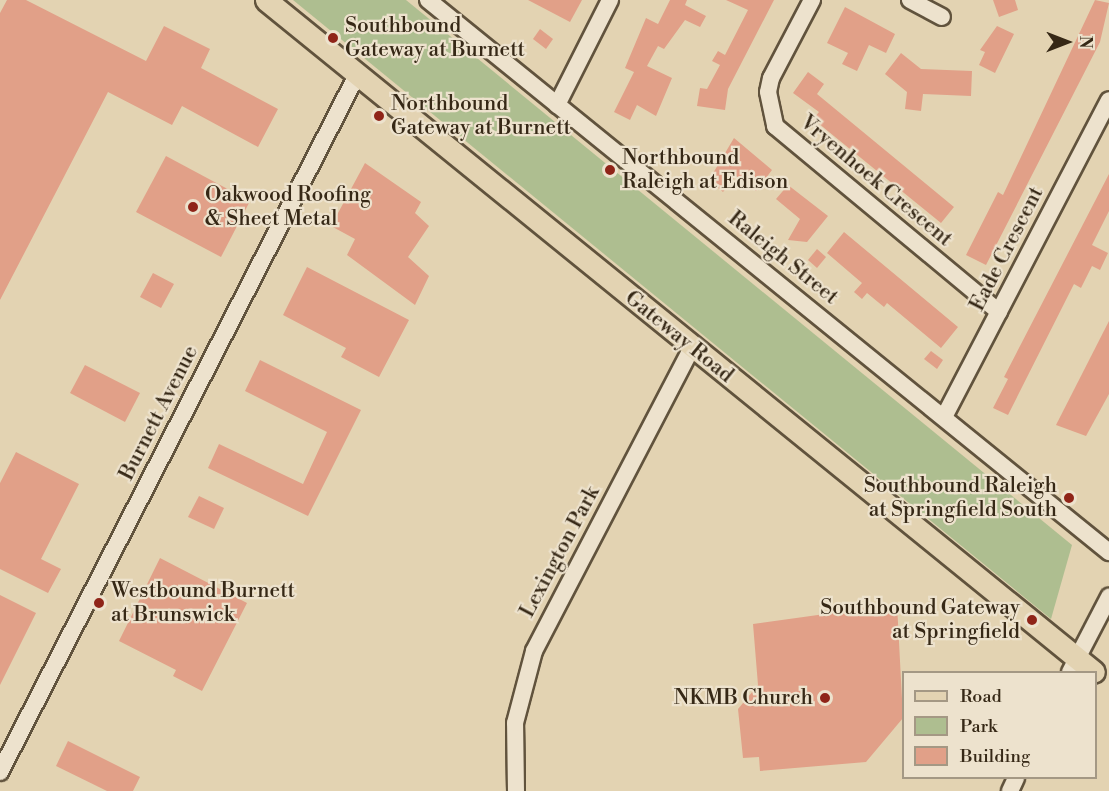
<!DOCTYPE html>
<html>
<head>
<meta charset="utf-8">
<style>
  body { margin:0 }
  #map { position:relative; width:1109px; height:791px; overflow:hidden; background:#e3d3b2; font-family:"Libre Bodoni",serif }
  div>[style] { position:absolute }
  [style*='--x'] { left:calc(var(--x)*1px); top:calc(var(--y)*1px); width:calc(var(--w)*1px); rotate:calc(var(--a)*1deg) }
  .green>* { inset:0; background:#aebe90 }
  .building>* { inset:0; background:#e1a088 }
  .roads { filter:drop-shadow(2px 0 #61533d) drop-shadow(-2px 0 #61533d) drop-shadow(0 2px #61533d) drop-shadow(0 -2px #61533d) }
  .minor>* { height:16px; margin:-8px; padding:0 8px; transform-origin:8px; border-radius:8px; background:#ede2cd }
  .major>* { height:21px; margin:-10.5px; padding:0 10.5px; transform-origin:10.5px; border-radius:10.5px; background:#e3d3b2 }
  .dots>* { width:16px; height:16px; translate:-50% -50%; box-sizing:border-box; border:3px solid #ede2cd; border-radius:50% }
  span { translate:-50% -50%; white-space:nowrap; text-align:center; line-height:1.15; -webkit-text-stroke:4.5px #ede2cd; paint-order:stroke }
  .poi-label { font-size:21px; color:#362816 }
  .left { translate:0 -50%; text-align:left }
  .right { translate:-100% -50%; text-align:right }
  .street-label { font-size:21px; color:#362816 }
  .legend { position:absolute; left:902px; top:671px; width:195px; height:108px; box-sizing:border-box; background:#ede2cd; border:2px solid #a49884; margin:0; padding:8px 10px; list-style:none; font-size:18px; color:#362816 }
  .legend li { display:flex; align-items:center; gap:12px; height:30px }
  .legend b { width:30px; border:2px solid #a49884 }
  .north { position:absolute; left:1037px; top:12px; width:60px; height:60px; -webkit-text-stroke:4px #ede2cd; paint-order:stroke; rotate:90deg; font-size:16px; font-weight:700; line-height:24px; text-align:center; color:#362816 }
  .north::after { content:''; display:block; margin:auto; width:21px; height:27px; background:#362816; clip-path:polygon(50% 0,100% 100%,50% 72%,0 100%) }
</style>
</head>
<body>
<div id="map">
  <div class="green">
    <div style="clip-path:polygon(293px 0,406px 0,1072px 545px,1051px 619px)"></div>
  </div>
  <div class="building">
    <div style="clip-path:polygon(7px 0,26px 0,146px 61px,164px 26px,210px 49px,201px 68px,278px 109px,258px 147px,182px 106px,172px 125px,108px 92px,0 300px,0 13px)"></div>
    <div style="clip-path:polygon(528px 0,582px 0,570px 22px)"></div>
    <div style="clip-path:polygon(670px 0,687px 0,685px 5px,706px 16px,700px 27px,685px 20px,664px 49px,658px 46px,647px 66px,672px 78px,656px 116px,637px 105px,630px 120px,614px 112px,634px 72px,625px 68px,646px 18px,658px 24px)"></div>
    <div style="clip-path:polygon(726px 0,774px 0,728px 89px,725px 110px,697px 106px,700px 88px,707px 89px,720px 65px,712px 61px,718px 51px,725px 55px,748px 10px)"></div>
    <div style="clip-path:polygon(993px 0,1015px 0,1018px 10px,999px 17px)"></div>
    <div style="clip-path:polygon(1095px 0,1109px 3px,1100px 42px,986px 265px,966px 255px,998px 192px,1003px 195px)"></div>
    <div style="clip-path:polygon(845px 7px,895px 34px,886px 53px,869px 45px,857px 71px,842px 64px,848px 53px,827px 43px)"></div>
    <div style="clip-path:polygon(997px 26px,1014px 34px,995px 73px,979px 65px,985px 52px,980px 50px)"></div>
    <div style="clip-path:polygon(540px 29px,553px 39px,546px 49px,533px 39px)"></div>
    <div style="clip-path:polygon(901px 53px,921px 69px,972px 71px,971px 96px,923px 94px,921px 111px,905px 109px,907px 92px,885px 74px)"></div>
    <div style="clip-path:polygon(808px 72px,824px 84px,817px 94px,954px 207px,941px 223px,813px 119px,819px 112px,793px 93px)"></div>
    <div style="clip-path:polygon(734px 138px,772px 170px,756px 191px,736px 176px,723px 192px,709px 180px)"></div>
    <div style="clip-path:polygon(166px 156px,250px 201px,221px 257px,136px 212px)"></div>
    <div style="clip-path:polygon(365px 163px,421px 202px,415px 213px,429px 226px,408px 257px,429px 276px,415px 305px,347px 255px,355px 239px,331px 226px)"></div>
    <div style="clip-path:polygon(1109px 174px,1109px 211px,1092px 245px,1108px 253px,1100px 270px,1092px 266px,1081px 288px,1074px 284px,1008px 415px,993px 408px,1008px 379px,1004px 377px)"></div>
    <div style="clip-path:polygon(788px 185px,828px 216px,807px 242px,788px 240px,800px 219px,776px 199px)"></div>
    <div style="clip-path:polygon(844px 232px,958px 327px,941px 348px,887px 303px,884px 307px,867px 293px,862px 299px,854px 292px,862px 283px,827px 253px)"></div>
    <div style="clip-path:polygon(817px 249px,826px 257px,817px 268px,808px 260px)"></div>
    <div style="clip-path:polygon(307px 267px,409px 320px,379px 377px,341px 357px,346px 348px,283px 315px)"></div>
    <div style="clip-path:polygon(153px 273px,174px 284px,161px 308px,140px 297px)"></div>
    <div style="clip-path:polygon(1109px 321px,1109px 394px,1086px 436px,1056px 425px)"></div>
    <div style="clip-path:polygon(931px 351px,943px 360px,937px 369px,924px 359px)"></div>
    <div style="clip-path:polygon(260px 360px,361px 410px,308px 516px,208px 468px,219px 444px,303px 484px,327px 432px,245px 391px)"></div>
    <div style="clip-path:polygon(85px 365px,140px 393px,125px 422px,70px 393px)"></div>
    <div style="clip-path:polygon(16px 452px,79px 484px,41px 559px,61px 569px,48px 593px,0 569px,0 483px)"></div>
    <div style="clip-path:polygon(199px 496px,224px 508px,214px 529px,188px 517px)"></div>
    <div style="clip-path:polygon(160px 558px,247px 603px,202px 691px,173px 676px,176px 670px,119px 641px)"></div>
    <div style="clip-path:polygon(0 595px,36px 613px,0 685px)"></div>
    <div style="clip-path:polygon(897px 604px,903px 718px,866px 762px,760px 771px,759px 757px,743px 758px,738px 709px,758px 685px,753px 624px)"></div>
    <div style="clip-path:polygon(68px 741px,140px 777px,133px 791px,107px 791px,56px 766px)"></div>
  </div>
  <div class="roads">
    <div class="minor">
      <div style="--x:428;--y:0;--w:877;--a:39.03"></div>
      <div style="--x:812;--y:0;--w:88;--a:117.7"></div>
      <div style="--x:771;--y:78;--w:14;--a:102"></div>
      <div style="--x:768;--y:92;--w:35;--a:78"></div>
      <div style="--x:775;--y:126;--w:291;--a:39.7"></div>
      <div style="--x:910;--y:0;--w:36;--a:28"></div>
      <div style="--x:557;--y:105;--w:118;--a:-63.2"></div>
      <div style="--x:944;--y:417;--w:357;--a:-62.5"></div>
      <div style="--x:1070;--y:672;--w:85;--a:-62.5"></div>
      <div style="--x:0;--y:772;--w:783;--a:-62.88"></div>
      <div style="--x:516;--y:791;--w:68;--a:-90.8"></div>
      <div style="--x:515;--y:723;--w:74;--a:-75.2"></div>
      <div style="--x:534;--y:651;--w:342;--a:-62.5"></div>
      <div style="--x:1010;--y:791;--w:14;--a:-65"></div>
    </div>
    <div class="major">
      <div style="--x:266;--y:0;--w:1066;--a:39.06"></div>
    </div>
  </div>
  <div class="dots">
    <div style="left:333px;top:38px;background:#8f2418"></div>
    <div style="left:379px;top:116px;background:#8f2418"></div>
    <div style="left:610px;top:170px;background:#8f2418"></div>
    <div style="left:193px;top:207px;background:#8f2418"></div>
    <div style="left:1069px;top:498px;background:#8f2418"></div>
    <div style="left:99px;top:603px;background:#8f2418"></div>
    <div style="left:1032px;top:620px;background:#8f2418"></div>
    <div style="left:825px;top:698px;background:#8f2418"></div>
  </div>
  <div class="poi-label">
    <span class="left" style="left:345px;top:38px">Southbound<br>Gateway at Burnett</span>
    <span class="left" style="left:391px;top:116px">Northbound<br>Gateway at Burnett</span>
    <span class="left" style="left:622px;top:170px">Northbound<br>Raleigh at Edison</span>
    <span class="left" style="left:205px;top:207px">Oakwood Roofing<br>&amp; Sheet Metal</span>
    <span class="right" style="left:1057px;top:498px">Southbound Raleigh<br>at Springfield South</span>
    <span class="left" style="left:111px;top:603px">Westbound Burnett<br>at Brunswick</span>
    <span class="right" style="left:1020px;top:620px">Southbound Gateway<br>at Springfield</span>
    <span class="right" style="left:813px;top:698px">NKMB Church</span>
  </div>
  <div class="street-label">
    <span style="left:876px;top:181px;rotate:40deg">Vryenhoek Crescent</span>
    <span style="left:1007px;top:249px;rotate:-63deg">Eade Crescent</span>
    <span style="left:783px;top:258px;rotate:39deg">Raleigh Street</span>
    <span style="left:679px;top:337px;rotate:39deg">Gateway Road</span>
    <span style="left:159px;top:413px;rotate:-63deg">Burnett Avenue</span>
    <span style="left:560px;top:552px;rotate:-62deg">Lexington Park</span>
  </div>
  <ul class="legend">
  <li><b style="height:8px;background:#e3d3b2"></b>Road</li>
  <li><b style="height:16px;background:#aebe90"></b>Park</li>
  <li><b style="height:16px;background:#e1a088"></b>Building</li>
  </ul>
  <div class="north">N</div>
</div>
</body>
</html>
